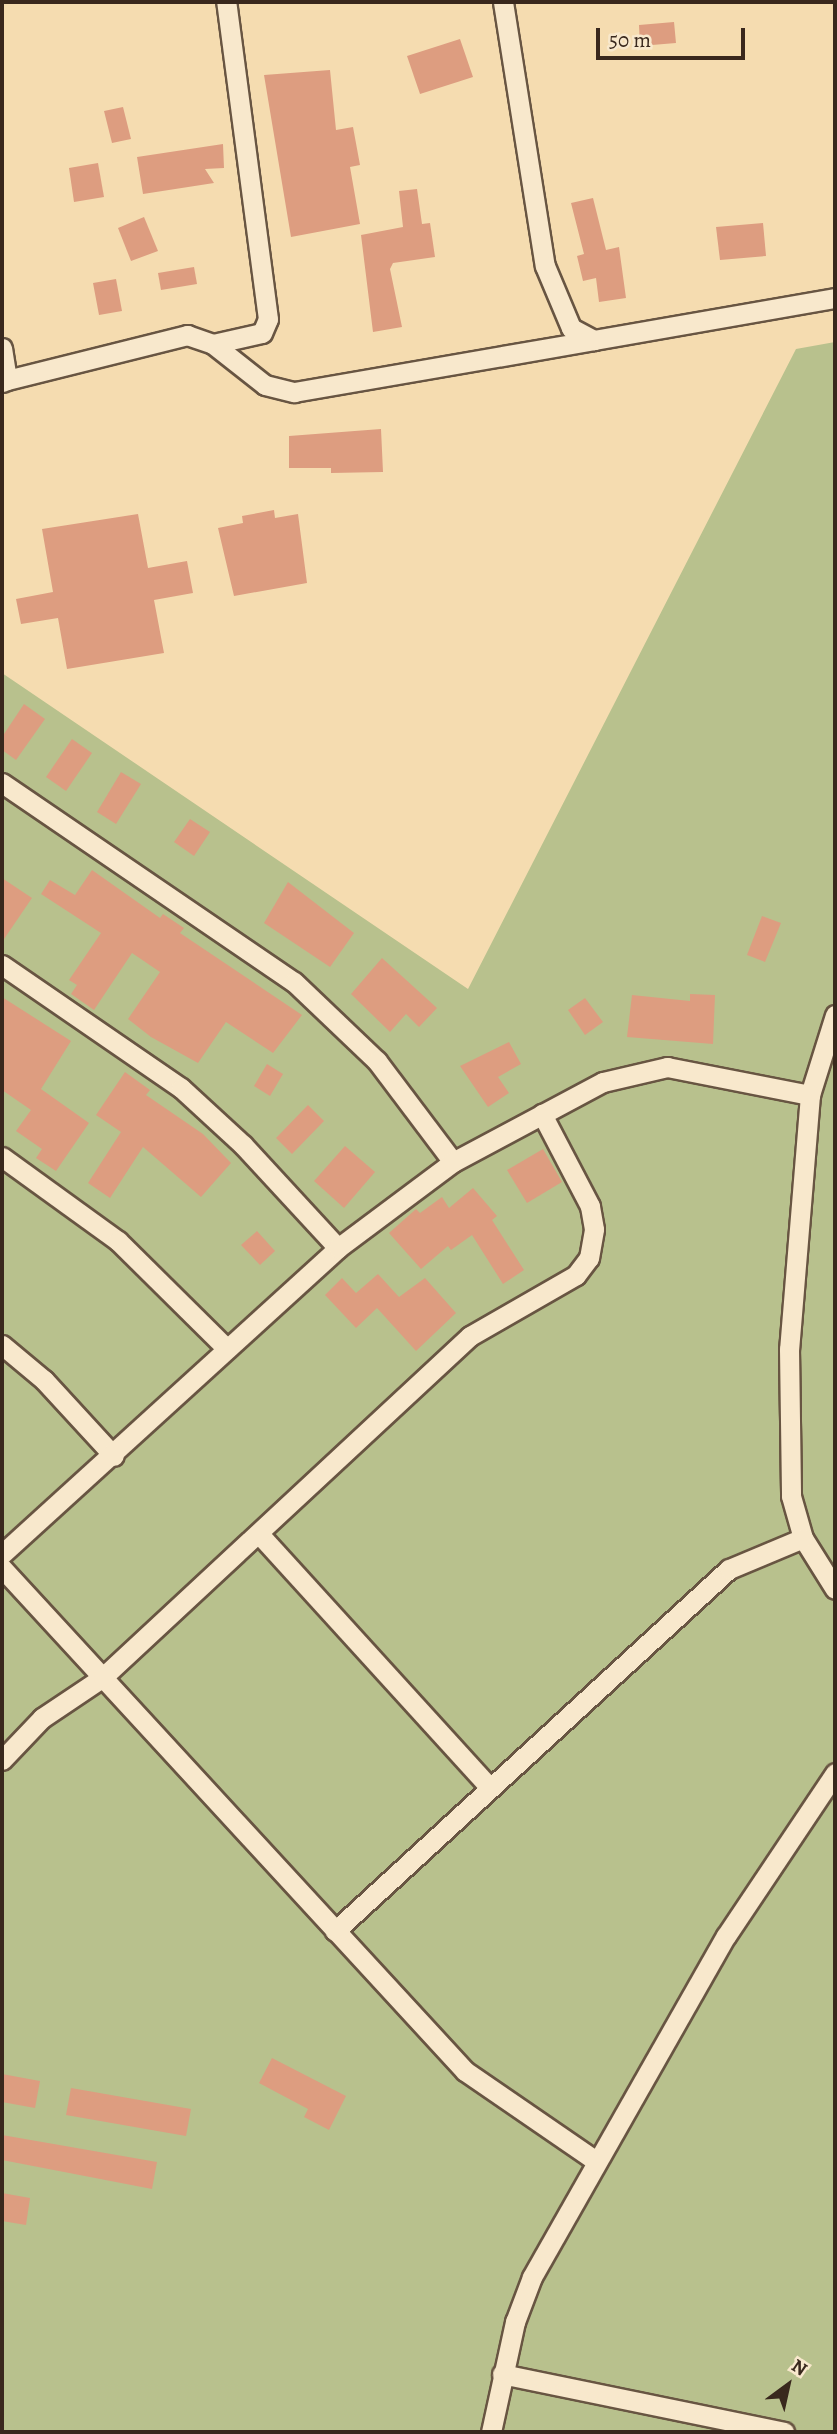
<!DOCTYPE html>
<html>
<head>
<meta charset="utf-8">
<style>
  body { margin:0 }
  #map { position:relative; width:837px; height:2434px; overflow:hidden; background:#f5dcb0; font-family:Alegreya,serif }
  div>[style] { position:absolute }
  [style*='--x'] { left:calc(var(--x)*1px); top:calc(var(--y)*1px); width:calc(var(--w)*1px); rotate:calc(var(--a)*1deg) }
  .green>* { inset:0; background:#b8c18d }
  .building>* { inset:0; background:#dd9d80 }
  .roads { filter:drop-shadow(2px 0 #685542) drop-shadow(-2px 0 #685542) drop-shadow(0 2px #685542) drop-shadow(0 -2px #685542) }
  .street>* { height:19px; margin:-9.5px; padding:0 9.5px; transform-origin:9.5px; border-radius:9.5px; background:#f8e8cc }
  span { translate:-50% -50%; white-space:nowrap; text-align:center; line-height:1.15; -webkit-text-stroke:7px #f8e8cc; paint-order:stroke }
  .frame { position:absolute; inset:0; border:4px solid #39281d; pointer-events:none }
  .north { position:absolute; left:753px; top:2350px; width:70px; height:70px; -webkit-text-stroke:5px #f8e8cc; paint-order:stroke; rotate:33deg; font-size:19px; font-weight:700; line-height:28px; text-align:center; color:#39281d }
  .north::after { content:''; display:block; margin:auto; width:24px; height:32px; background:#39281d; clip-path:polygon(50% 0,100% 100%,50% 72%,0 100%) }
  .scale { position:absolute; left:596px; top:28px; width:149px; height:32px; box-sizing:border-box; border:4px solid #39281d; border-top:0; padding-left:9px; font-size:21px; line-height:24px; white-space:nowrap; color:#39281d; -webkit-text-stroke:5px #f8e8cc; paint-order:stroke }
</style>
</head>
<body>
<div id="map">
  <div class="green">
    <div style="clip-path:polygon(835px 342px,835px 2432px,2px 2432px,2px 673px,468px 989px,796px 349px)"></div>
  </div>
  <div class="building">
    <div style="clip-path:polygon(674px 22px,676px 43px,640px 46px,639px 25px)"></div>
    <div style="clip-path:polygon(460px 39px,473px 77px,420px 94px,407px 56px)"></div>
    <div style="clip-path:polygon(330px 70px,336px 130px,353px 127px,360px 165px,350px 167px,360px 224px,291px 237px,264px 75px)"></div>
    <div style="clip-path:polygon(123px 107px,131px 139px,112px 143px,104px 111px)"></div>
    <div style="clip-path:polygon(223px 144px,224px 168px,205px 169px,214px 183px,143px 194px,137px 157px)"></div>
    <div style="clip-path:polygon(98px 163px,104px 197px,74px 202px,69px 168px)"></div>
    <div style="clip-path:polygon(417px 189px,422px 224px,430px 223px,435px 257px,393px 263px,390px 269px,402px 327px,373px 332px,361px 235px,403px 227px,399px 191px)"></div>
    <div style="clip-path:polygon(593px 198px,606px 250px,619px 247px,626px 298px,599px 302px,596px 278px,583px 281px,577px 256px,584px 254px,571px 203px)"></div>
    <div style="clip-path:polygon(144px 217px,158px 251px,131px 261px,118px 228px)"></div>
    <div style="clip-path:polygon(763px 223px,766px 256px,720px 260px,716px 227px)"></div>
    <div style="clip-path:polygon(194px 267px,197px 284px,161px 290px,158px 273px)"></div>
    <div style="clip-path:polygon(116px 279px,122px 311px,99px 315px,93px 283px)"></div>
    <div style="clip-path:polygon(381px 429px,383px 472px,331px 473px,331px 468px,289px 468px,289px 436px)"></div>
    <div style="clip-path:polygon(274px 510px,275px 518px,298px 514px,307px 583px,234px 596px,218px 528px,243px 523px,242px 516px)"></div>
    <div style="clip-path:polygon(138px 514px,148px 568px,187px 561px,193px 593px,154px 600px,164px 653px,67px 669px,58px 618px,21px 624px,16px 599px,53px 592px,42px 529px)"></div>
    <div style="clip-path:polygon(24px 704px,45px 719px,16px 760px,2px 750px,2px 737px)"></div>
    <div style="clip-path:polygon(72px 739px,92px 753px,66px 791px,46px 777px)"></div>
    <div style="clip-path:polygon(121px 772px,141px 784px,116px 824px,97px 812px)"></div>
    <div style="clip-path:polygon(190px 819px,210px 832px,194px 856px,174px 842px)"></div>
    <div style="clip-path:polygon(92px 870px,160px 918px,163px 914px,184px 928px,180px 933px,302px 1015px,273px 1053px,226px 1022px,198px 1063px,151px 1037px,128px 1019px,160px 972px,132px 953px,94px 1010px,71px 994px,77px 985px,69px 980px,101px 933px,41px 894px,50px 880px,75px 895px)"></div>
    <div style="clip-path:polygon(2px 878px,32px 898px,2px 942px)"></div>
    <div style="clip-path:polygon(288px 882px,354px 933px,330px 967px,264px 923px)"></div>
    <div style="clip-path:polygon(762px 916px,781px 923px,765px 962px,747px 955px)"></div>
    <div style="clip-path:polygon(382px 958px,437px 1008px,419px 1027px,406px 1014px,390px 1032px,351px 994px)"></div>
    <div style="clip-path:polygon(690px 994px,715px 995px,713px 1044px,627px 1037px,632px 995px,690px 1001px)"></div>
    <div style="clip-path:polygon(2px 997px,71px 1041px,41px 1089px,89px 1123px,56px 1171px,36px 1158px,42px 1149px,16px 1131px,31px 1110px,2px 1090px)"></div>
    <div style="clip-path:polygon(585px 998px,603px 1022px,585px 1035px,568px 1010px)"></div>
    <div style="clip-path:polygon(509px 1042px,521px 1064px,498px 1077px,509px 1093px,488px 1107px,460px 1066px)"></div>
    <div style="clip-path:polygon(267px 1064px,283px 1074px,270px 1096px,254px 1086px)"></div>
    <div style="clip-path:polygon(125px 1072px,150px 1090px,146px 1095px,203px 1134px,231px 1163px,201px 1197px,143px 1147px,110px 1198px,88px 1183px,121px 1132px,96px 1115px)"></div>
    <div style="clip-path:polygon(308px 1105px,324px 1121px,292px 1154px,276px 1138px)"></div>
    <div style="clip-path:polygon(345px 1146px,375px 1172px,344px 1208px,314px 1181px)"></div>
    <div style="clip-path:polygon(543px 1149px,562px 1182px,527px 1203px,507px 1170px)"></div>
    <div style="clip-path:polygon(473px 1188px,497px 1216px,492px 1220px,524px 1270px,503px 1284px,472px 1235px,451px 1250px,448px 1246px,421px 1269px,389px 1233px,416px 1209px,420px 1213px,442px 1197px,449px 1208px)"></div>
    <div style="clip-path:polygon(257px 1231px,275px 1251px,260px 1265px,241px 1245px)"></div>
    <div style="clip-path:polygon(378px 1274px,399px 1297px,425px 1278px,456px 1313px,416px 1351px,377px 1308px,356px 1328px,325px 1295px,342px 1278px,356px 1293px)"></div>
    <div style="clip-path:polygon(272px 2058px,346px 2096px,329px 2130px,304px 2117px,308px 2109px,259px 2083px)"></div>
    <div style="clip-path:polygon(2px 2074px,40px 2081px,35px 2108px,2px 2102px)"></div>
    <div style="clip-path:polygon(71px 2088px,191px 2109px,186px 2136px,66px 2115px)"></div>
    <div style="clip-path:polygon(2px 2135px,157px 2162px,152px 2189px,2px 2160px)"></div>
    <div style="clip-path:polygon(2px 2193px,30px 2198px,26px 2225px,2px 2221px)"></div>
  </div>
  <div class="roads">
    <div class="street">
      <div style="--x:503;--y:2;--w:267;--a:81"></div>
      <div style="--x:545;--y:266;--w:67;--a:67.2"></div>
      <div style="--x:571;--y:328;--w:26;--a:28"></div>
      <div style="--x:594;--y:340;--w:245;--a:-9.9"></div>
      <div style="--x:213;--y:344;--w:50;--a:-12.7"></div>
      <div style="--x:262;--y:333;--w:15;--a:-67"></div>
      <div style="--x:268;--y:319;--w:320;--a:-97.5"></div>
      <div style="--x:2;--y:348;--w:32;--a:81"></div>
      <div style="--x:7;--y:380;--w:5;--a:158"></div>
      <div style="--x:7;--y:380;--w:186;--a:-14"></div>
      <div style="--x:187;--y:335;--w:28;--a:19"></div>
      <div style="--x:213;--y:344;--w:66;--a:38.3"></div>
      <div style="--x:265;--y:385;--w:30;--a:14"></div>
      <div style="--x:294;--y:392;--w:304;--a:-9.8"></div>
      <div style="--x:2;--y:783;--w:353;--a:34.3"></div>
      <div style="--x:294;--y:982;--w:115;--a:43.6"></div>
      <div style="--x:377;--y:1061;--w:126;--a:53"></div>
      <div style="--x:2;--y:965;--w:217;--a:34.5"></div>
      <div style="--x:181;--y:1088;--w:84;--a:42.6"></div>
      <div style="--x:243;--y:1145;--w:140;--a:47.3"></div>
      <div style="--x:835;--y:1015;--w:84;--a:107.4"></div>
      <div style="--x:810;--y:1095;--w:255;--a:94.7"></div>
      <div style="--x:789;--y:1349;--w:147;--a:89.2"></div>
      <div style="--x:791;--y:1496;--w:44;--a:74.1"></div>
      <div style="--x:803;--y:1538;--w:60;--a:57.9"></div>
      <div style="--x:2;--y:1157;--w:143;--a:35.9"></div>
      <div style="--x:118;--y:1241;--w:153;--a:44.7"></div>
      <div style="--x:2;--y:1345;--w:55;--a:39.8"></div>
      <div style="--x:44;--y:1380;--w:103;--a:47.4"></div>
      <div style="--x:259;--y:1534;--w:342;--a:47.7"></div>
      <div style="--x:2;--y:1554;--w:454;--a:-42.3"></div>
      <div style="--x:338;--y:1248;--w:144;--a:-36.8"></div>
      <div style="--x:453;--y:1162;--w:170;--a:-28.1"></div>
      <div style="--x:603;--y:1082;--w:66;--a:-13.2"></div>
      <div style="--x:667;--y:1067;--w:146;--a:11.1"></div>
      <div style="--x:2;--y:1568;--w:684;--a:47.37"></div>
      <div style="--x:465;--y:2071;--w:159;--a:34.5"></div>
      <div style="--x:2;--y:1760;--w:58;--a:-46.4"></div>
      <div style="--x:42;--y:1718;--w:73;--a:-33.9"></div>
      <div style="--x:103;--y:1677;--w:501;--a:-42.9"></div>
      <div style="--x:470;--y:1336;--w:122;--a:-29.9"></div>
      <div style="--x:576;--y:1275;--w:21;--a:-53"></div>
      <div style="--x:589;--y:1258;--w:29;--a:-80"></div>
      <div style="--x:594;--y:1229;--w:23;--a:-100"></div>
      <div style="--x:590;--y:1206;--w:104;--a:-117.6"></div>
      <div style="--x:335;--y:1931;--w:535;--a:-42.58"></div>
      <div style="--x:729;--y:1569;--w:80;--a:-22.7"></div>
      <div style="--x:502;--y:2374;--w:288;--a:11.6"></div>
      <div style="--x:491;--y:2432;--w:113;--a:-77.7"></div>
      <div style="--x:515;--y:2322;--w:48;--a:-69.3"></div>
      <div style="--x:532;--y:2277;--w:392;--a:-60.4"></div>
      <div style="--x:726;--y:1936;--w:196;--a:-56.2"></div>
    </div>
  </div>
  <div class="frame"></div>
  <div class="north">N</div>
  <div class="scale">50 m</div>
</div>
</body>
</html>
